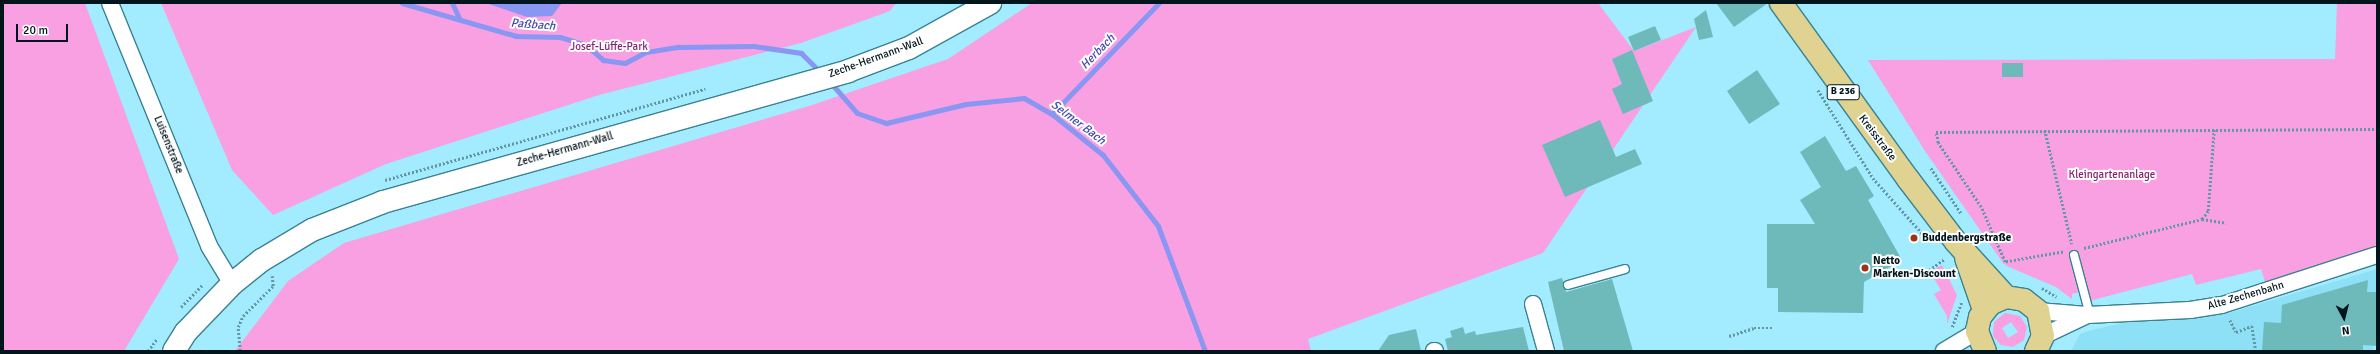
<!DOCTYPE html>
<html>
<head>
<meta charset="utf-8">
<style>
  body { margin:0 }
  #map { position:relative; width:2380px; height:354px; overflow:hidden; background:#a3ebfe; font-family:Signika,sans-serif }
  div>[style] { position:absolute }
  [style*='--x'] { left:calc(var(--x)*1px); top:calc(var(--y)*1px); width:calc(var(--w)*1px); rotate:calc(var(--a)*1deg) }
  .built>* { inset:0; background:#8ee0f6 }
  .green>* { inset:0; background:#f8a0e2 }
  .water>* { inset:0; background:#8996f2 }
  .stream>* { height:5px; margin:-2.5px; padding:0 2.5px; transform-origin:2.5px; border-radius:2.5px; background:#8996f2 }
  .building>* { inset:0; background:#6ebabb }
  .path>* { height:2.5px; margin-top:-1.25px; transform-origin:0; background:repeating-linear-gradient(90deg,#6397a5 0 2px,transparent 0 4px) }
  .roads { filter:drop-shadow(1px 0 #3a8293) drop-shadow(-1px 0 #3a8293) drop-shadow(0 1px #3a8293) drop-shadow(0 -1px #3a8293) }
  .lane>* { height:8px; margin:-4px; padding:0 4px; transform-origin:4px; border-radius:4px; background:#fff }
  .street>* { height:16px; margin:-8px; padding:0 8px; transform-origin:8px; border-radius:8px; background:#fff }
  .secondary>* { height:22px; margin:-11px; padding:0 11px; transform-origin:11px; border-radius:11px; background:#fff }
  .primary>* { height:22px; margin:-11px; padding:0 11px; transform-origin:11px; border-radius:11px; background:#e0d291 }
  .dots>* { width:11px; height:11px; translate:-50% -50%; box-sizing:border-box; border:2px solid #fff; border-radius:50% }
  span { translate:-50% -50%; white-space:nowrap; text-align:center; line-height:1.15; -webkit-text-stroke:4px #fff; paint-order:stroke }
  .shield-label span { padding:1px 3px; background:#fff; border:1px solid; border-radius:3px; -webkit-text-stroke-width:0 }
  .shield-label { font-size:10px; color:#00151c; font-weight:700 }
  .park-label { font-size:11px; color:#872175 }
  .street-label { font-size:11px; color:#00151c }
  .poi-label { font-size:11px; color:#00151c; font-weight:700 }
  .left { translate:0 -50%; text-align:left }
  .water-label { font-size:12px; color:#4447b1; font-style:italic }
  .frame { position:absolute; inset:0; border:4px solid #00151c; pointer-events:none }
  .north { position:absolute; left:2324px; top:298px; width:40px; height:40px; -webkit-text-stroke:3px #fff; paint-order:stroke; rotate:173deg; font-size:11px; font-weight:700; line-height:16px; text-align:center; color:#00151c }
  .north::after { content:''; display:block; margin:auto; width:14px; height:18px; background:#00151c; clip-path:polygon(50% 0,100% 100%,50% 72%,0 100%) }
  .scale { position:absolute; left:16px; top:24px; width:52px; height:18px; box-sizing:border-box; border:2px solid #00151c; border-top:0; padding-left:5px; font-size:12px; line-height:14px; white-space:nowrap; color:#00151c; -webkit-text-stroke:3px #fff; paint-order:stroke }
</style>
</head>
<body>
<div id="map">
  <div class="built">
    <div style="clip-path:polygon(2377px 269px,2373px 351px,2071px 351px,2080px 334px,2092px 330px,2132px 321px,2229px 313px)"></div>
  </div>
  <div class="green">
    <div style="clip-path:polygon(3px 3px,85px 3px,179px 259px,124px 351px,3px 351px)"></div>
    <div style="clip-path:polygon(161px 3px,896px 3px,890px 11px,801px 43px,599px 95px,386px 164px,273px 215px,232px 170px)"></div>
    <div style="clip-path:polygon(1032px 3px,1598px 3px,1634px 51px,1696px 27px,1543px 253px,1308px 339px,1311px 351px,235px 351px,288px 281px,344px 243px,809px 106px,948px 59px)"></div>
    <div style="clip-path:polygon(2337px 3px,2377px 3px,2377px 246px,2265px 282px,2261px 269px,2196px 285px,2192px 274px,2089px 301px,2087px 290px,2072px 294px,2072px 299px,2056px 287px,2009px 267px,2003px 263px,1925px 151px,1868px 60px,2335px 59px)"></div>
    <div style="clip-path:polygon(1942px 265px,1957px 295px,1947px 324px,1947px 316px,1934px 294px,1941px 290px,1930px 272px)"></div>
    <div style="clip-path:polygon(evenodd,2005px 313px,2020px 316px,2027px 327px,2024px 340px,2013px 347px,2001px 345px,1993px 336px,1994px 322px,2005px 313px,2011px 322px,2018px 332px,2008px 338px,2002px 328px,2011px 322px)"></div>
  </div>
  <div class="water">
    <div style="clip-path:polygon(486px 3px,562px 3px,552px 16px,527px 17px)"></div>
  </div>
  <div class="stream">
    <div style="--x:402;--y:3;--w:119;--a:16.1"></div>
    <div style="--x:516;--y:36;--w:44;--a:1.3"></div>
    <div style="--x:560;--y:37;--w:27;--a:17"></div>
    <div style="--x:586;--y:45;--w:23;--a:41"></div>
    <div style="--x:603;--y:60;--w:22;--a:8"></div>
    <div style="--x:625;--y:63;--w:24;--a:-28"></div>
    <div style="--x:646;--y:52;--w:33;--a:-9"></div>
    <div style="--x:679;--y:47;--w:75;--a:-0.8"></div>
    <div style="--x:754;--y:46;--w:48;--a:8.5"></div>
    <div style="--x:801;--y:53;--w:27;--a:45"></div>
    <div style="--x:452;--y:3;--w:17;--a:65"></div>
    <div style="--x:830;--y:82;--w:41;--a:48.9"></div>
    <div style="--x:857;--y:113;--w:31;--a:19"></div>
    <div style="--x:886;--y:123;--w:82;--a:-13.4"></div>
    <div style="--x:966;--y:104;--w:58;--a:-5.9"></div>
    <div style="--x:1024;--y:98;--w:32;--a:30"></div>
    <div style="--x:1052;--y:114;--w:65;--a:38.8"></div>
    <div style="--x:1103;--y:155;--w:90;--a:52.2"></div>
    <div style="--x:1158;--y:226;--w:134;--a:69.4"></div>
    <div style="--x:1052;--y:114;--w:154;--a:-46.1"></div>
  </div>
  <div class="building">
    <div style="clip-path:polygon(1716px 3px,1768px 3px,1734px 27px)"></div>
    <div style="clip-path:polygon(1706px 10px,1713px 37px,1699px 40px,1694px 19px)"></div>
    <div style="clip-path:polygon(1655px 26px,1661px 40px,1634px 51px,1628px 37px)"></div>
    <div style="clip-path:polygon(1632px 50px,1653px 101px,1623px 114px,1612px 89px,1622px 84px,1612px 59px)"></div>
    <div style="clip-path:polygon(2002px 63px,2023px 63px,2023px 77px,2002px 77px)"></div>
    <div style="clip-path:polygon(1757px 70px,1780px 104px,1749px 124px,1727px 91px)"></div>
    <div style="clip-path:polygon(1600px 120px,1616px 157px,1635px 149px,1642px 164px,1565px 197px,1542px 145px)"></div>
    <div style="clip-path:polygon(1825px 136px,1846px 171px,1856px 166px,1874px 196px,1868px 200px,1902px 260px,1864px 282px,1863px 313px,1778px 312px,1778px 288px,1767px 288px,1767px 224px,1815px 224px,1800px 200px,1821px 187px,1800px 152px)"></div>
    <div style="clip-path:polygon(1562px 278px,1566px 292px,1612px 279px,1633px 351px,1564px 351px,1548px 282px)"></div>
    <div style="clip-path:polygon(2368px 280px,2367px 292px,2377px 292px,2377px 346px,2363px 345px,2363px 351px,2262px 351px,2264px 322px,2281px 323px,2282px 305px)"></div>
    <div style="clip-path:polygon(1463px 327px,1465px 334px,1475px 331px,1476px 335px,1523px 327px,1529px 351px,1448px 351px,1445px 339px,1452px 337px,1450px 331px)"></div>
    <div style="clip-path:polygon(1416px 329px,1421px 351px,1378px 351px,1389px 335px)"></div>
  </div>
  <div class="path">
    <div style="--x:1818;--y:90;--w:104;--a:58"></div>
    <div style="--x:1873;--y:178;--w:74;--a:48.3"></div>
    <div style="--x:2045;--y:130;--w:117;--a:76.7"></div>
    <div style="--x:1931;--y:168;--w:54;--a:56.3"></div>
    <div style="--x:385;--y:180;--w:333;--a:-15.9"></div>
    <div style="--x:2202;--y:219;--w:24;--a:9"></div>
    <div style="--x:2084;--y:248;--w:122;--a:-13.8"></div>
    <div style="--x:2202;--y:219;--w:10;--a:-53"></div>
    <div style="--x:2208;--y:211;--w:82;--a:-85.8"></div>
    <div style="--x:2063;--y:252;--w:59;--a:170.2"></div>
    <div style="--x:2005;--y:262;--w:60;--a:-113.6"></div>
    <div style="--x:1981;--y:207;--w:77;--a:-123.9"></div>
    <div style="--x:1938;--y:143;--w:11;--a:-100"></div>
    <div style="--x:1936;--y:132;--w:441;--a:-0.4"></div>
    <div style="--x:1929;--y:270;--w:19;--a:-35"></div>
    <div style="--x:2042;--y:288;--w:17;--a:31"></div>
    <div style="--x:181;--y:307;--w:30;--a:-46"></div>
    <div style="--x:2230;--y:320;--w:13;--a:63"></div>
    <div style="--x:2236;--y:332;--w:17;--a:-21"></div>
    <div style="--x:2252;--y:326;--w:25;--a:81"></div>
    <div style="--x:1952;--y:327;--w:26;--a:-69"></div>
    <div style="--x:1729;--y:336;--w:26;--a:-18"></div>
    <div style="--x:1754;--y:328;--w:18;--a:0"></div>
    <div style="--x:148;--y:351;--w:14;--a:-54"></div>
    <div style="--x:240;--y:351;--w:24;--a:-95"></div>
    <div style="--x:238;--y:327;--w:12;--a:-66"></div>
    <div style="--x:243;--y:316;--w:42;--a:-45"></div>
    <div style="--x:273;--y:286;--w:10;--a:-96"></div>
  </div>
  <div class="roads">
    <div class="lane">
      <div style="--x:2074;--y:255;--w:62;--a:75.1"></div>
      <div style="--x:1568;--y:285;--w:59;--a:-15.7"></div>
    </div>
    <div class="street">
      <div style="--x:110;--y:3;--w:262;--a:67.8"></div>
      <div style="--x:209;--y:246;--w:44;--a:58.8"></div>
      <div style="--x:1533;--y:304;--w:49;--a:74.5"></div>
      <div style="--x:2038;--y:311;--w:49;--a:4.7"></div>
      <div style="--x:2087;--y:315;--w:103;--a:-2.8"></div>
      <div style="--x:2190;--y:310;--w:32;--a:-9"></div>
      <div style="--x:2222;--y:305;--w:163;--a:-17.9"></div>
      <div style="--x:2043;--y:336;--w:49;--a:-25.5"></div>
      <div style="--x:1434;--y:351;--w:1;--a:0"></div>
      <div style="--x:1944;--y:351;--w:39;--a:-31"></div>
    </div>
    <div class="secondary">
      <div style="--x:174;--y:351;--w:22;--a:-58"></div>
      <div style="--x:186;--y:332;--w:66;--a:-46.2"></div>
      <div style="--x:232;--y:284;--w:38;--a:-39"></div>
      <div style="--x:262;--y:260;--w:58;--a:-31"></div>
      <div style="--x:312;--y:230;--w:76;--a:-21.5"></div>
      <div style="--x:383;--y:202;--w:483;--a:-15.7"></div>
      <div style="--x:848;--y:71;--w:65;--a:-20.7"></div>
      <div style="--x:909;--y:48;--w:93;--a:-29.1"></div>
    </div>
    <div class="primary">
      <div style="--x:1781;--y:3;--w:217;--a:54.2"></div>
      <div style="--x:1908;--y:179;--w:79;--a:52.7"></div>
      <div style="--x:1956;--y:242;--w:74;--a:47.7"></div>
      <div style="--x:1966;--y:258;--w:55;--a:70.9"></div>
      <div style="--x:1985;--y:351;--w:22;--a:-112"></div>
      <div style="--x:1977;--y:331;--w:14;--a:-78"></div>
      <div style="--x:1980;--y:317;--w:16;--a:-52"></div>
      <div style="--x:1990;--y:304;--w:17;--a:-24"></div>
      <div style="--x:2006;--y:297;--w:18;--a:9"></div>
      <div style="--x:2024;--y:300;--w:18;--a:38"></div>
      <div style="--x:2038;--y:311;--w:25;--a:79"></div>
      <div style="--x:2043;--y:336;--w:17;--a:115"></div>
    </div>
  </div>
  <div class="dots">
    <div style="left:1914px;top:238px;background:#9c3415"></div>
    <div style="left:1865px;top:268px;background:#9c3415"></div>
  </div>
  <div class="shield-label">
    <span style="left:1843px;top:92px">B 236</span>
  </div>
  <div class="park-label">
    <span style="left:609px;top:47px">Josef-Lüffe-Park</span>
    <span style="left:2112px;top:175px">Kleingartenanlage</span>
  </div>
  <div class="street-label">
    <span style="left:876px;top:58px;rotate:-20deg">Zeche-Hermann-Wall</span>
    <span style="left:1877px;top:138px;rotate:53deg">Kreisstraße</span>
    <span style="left:168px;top:145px;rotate:68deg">Luisenstraße</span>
    <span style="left:565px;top:150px;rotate:-16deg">Zeche-Hermann-Wall</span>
    <span style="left:2246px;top:296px;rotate:-16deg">Alte Zechenbahn</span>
  </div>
  <div class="poi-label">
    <span class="left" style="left:1922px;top:238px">Buddenbergstraße</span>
    <span class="left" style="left:1873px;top:268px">Netto<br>Marken-Discount</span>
  </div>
  <div class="water-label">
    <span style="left:533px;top:25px;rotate:4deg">Paßbach</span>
    <span style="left:1098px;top:52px;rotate:-46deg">Herbach</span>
    <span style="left:1078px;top:123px;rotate:37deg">Selmer Bach</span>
  </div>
  <div class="frame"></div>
  <div class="north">N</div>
  <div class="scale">20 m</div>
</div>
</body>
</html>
